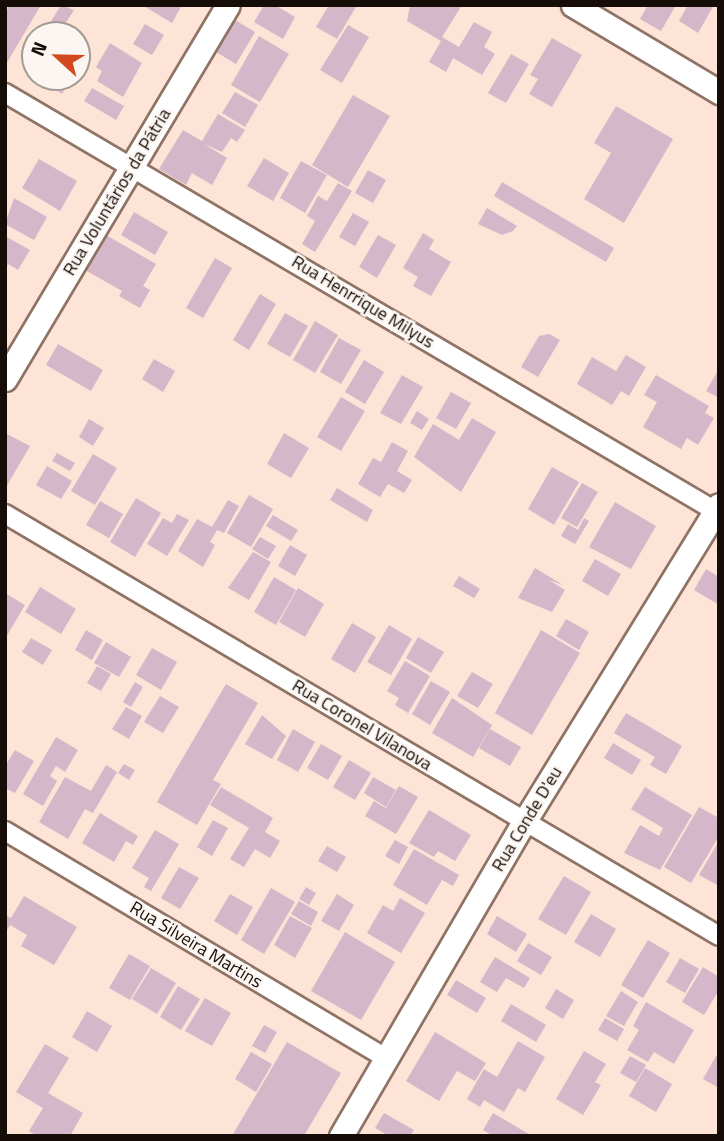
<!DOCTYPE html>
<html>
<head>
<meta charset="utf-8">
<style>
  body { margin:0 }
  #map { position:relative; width:724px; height:1141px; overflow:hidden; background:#fde4d7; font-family:"Titillium Web",sans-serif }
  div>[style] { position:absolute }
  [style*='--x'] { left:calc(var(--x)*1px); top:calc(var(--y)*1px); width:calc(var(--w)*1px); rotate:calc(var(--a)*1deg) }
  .building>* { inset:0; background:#d5b7c9 }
  .roads { filter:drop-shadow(2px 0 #8f7364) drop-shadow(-2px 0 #8f7364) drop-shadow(0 2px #8f7364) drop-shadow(0 -2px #8f7364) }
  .minor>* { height:18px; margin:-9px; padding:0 9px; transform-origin:9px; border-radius:9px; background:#fff }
  .tertiary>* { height:23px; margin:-11.5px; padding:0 11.5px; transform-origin:11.5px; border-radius:11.5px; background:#fff }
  span { translate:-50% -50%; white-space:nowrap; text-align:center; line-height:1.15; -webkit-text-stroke:5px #fcf6f2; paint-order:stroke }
  .street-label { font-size:18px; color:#170d08 }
  .frame { position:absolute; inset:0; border:7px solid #170d08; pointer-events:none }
  .north { position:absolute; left:21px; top:21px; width:70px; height:70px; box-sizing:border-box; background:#fcf6f2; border:2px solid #a09994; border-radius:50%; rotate:292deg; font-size:19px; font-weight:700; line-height:28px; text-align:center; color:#170d08 }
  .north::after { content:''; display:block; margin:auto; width:24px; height:32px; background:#d1491c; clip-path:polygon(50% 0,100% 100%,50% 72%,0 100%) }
</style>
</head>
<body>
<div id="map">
  <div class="building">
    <div style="clip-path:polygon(10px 5px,41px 5px,5px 66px,5px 13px)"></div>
    <div style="clip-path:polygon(61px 5px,74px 10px,58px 35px,47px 28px)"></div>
    <div style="clip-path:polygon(142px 5px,182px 5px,172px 23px)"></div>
    <div style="clip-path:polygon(264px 5px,275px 5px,295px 17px,283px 39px,254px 22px)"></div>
    <div style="clip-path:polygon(329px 5px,357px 5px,337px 39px,316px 27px)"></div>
    <div style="clip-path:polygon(410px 5px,462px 5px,442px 37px,459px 47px,474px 22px,492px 32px,484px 47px,495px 54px,482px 75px,453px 58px,446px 72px,429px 62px,441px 41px,407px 21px)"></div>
    <div style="clip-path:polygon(648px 5px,676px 5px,661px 31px,640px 19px)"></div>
    <div style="clip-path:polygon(688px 5px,714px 5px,698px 33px,679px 21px)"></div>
    <div style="clip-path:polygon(235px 20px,255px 32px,236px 64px,216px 52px)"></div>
    <div style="clip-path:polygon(145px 24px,164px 35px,152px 55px,133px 44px)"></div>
    <div style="clip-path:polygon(348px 25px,369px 37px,342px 83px,320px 70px)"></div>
    <div style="clip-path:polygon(259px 36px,289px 54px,260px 102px,231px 85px)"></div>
    <div style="clip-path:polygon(552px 38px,582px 55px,552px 107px,529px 94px,538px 79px,530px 75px)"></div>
    <div style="clip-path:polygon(110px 43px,142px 63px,123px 97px,97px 81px,102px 71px,96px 67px)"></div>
    <div style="clip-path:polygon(511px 54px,529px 64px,506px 103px,488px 93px)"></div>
    <div style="clip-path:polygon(39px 77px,71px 77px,62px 94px)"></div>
    <div style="clip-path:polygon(92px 88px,124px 106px,116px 120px,84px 101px)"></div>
    <div style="clip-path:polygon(235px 92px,258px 105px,245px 127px,222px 113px)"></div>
    <div style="clip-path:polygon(353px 95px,390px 116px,348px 187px,312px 165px)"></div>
    <div style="clip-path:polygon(616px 106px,673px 139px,624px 223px,584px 199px,611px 153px,594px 143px)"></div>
    <div style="clip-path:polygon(218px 114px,245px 130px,237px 142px,231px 138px,222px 152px,204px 144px,227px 158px,212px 185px,192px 173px,186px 185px,159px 169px,183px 130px,202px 141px)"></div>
    <div style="clip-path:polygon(264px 158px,289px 173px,273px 201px,247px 186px)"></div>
    <div style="clip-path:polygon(39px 159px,77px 181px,60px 211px,22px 188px)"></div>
    <div style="clip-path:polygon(301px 161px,327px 175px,305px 213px,280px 198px)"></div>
    <div style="clip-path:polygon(368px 170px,386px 180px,373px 203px,355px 193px)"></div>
    <div style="clip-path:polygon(502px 182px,614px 248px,606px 262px,494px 196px)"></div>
    <div style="clip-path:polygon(338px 183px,352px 191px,315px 252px,302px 244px,315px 221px,307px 216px,318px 196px,327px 201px)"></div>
    <div style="clip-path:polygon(14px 198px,47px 217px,34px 240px,5px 224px)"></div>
    <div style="clip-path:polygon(487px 208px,517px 226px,513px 231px,502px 235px,478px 224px)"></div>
    <div style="clip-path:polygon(134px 212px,168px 232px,155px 255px,121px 235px)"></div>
    <div style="clip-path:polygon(353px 213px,369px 222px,355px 246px,339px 237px)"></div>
    <div style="clip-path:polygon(423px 233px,434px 240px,429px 249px,451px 262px,431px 296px,413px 286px,418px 277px,403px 268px)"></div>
    <div style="clip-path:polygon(106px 235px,156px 264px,143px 286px,150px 290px,140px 308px,119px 296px,122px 291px,85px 270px)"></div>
    <div style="clip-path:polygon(378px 235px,396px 245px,377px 278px,359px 267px)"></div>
    <div style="clip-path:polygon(5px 236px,30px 250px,18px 270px,8px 264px,5px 270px)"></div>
    <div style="clip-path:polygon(215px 258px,232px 268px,203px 318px,186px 308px)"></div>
    <div style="clip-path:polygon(260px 294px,276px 304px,249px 350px,233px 340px)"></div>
    <div style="clip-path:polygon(285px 313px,308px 326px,290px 357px,267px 344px)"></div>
    <div style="clip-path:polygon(315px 321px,338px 335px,315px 373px,293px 360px)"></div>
    <div style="clip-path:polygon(549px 334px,560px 340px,538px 377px,521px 367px,539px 336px)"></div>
    <div style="clip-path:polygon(339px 338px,361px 350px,341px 384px,320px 372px)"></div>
    <div style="clip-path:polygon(58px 344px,103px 370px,91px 391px,46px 365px)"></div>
    <div style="clip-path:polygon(626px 355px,646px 367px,629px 396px,621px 391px,612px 405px,577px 384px,592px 357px,616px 371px)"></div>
    <div style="clip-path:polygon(154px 359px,175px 371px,163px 392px,142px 379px)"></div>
    <div style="clip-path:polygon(364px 360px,384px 372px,365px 404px,345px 392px)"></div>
    <div style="clip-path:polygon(719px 369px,719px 398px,706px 391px)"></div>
    <div style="clip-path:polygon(402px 375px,423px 387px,401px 424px,380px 413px)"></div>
    <div style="clip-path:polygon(656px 375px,709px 406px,705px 413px,714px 418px,698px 445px,687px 438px,681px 449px,643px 427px,657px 402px,644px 395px)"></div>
    <div style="clip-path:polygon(451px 392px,471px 403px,456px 429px,436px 418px)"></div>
    <div style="clip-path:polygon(341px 397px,365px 411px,341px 451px,317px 437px)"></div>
    <div style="clip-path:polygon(417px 411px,429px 419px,422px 430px,410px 423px)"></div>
    <div style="clip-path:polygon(472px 418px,496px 432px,461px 492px,414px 457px,433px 424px,459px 440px)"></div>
    <div style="clip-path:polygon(89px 419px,104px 428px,93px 446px,79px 437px)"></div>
    <div style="clip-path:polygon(5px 433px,30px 446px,5px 489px)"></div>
    <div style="clip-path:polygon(284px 433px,309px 448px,291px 478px,267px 464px)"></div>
    <div style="clip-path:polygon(392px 442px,408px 451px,397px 471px,412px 480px,404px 493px,388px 484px,380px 497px,358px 484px,373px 458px,381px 462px)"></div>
    <div style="clip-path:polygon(57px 453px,75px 463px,70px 471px,52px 461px)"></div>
    <div style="clip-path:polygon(93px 454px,117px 468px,95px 505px,71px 491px)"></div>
    <div style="clip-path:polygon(47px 466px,72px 481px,61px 499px,36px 485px)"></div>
    <div style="clip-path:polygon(552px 467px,579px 482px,554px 525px,528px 509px)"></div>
    <div style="clip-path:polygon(582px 483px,598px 492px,577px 527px,561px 518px)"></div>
    <div style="clip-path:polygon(337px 488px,373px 510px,367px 522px,330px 500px)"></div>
    <div style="clip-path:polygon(249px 495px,273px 509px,251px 547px,227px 533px)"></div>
    <div style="clip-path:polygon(136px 498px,161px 513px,135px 557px,110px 542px)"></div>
    <div style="clip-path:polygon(228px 500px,239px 506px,224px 533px,217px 530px,210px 542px,215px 545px,203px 567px,178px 551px,197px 519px,212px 527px)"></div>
    <div style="clip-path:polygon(100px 501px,123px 514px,109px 538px,86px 525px)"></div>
    <div style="clip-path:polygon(615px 502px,656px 526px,631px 569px,589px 547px)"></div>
    <div style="clip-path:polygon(177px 514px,189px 520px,167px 556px,147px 544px,163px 518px,172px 523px)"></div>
    <div style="clip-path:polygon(273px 515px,298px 530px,291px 541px,266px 526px)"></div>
    <div style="clip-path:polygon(584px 518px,589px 521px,575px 544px,561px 536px,568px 524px,578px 530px)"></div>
    <div style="clip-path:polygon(260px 537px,276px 546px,268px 559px,252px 549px)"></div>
    <div style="clip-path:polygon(290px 545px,307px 555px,295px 576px,278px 566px)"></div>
    <div style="clip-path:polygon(253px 552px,271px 562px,249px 600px,228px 588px)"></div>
    <div style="clip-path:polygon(595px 559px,621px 574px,608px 596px,582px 581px)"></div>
    <div style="clip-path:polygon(535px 568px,563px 585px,549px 580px,565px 590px,552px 612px,518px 598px)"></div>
    <div style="clip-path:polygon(706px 569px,719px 577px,719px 605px,694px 590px)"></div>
    <div style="clip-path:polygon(459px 576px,480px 589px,474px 598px,453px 586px)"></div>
    <div style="clip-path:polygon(274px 577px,296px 590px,276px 625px,254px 612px)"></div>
    <div style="clip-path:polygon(40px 587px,76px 609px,61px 634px,25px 612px)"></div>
    <div style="clip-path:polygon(298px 588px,324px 604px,305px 637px,279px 622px)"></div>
    <div style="clip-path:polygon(5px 593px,25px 605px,5px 639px)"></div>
    <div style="clip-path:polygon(566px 619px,589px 632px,579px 650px,556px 636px)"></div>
    <div style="clip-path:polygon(352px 623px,376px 637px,355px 673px,331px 659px)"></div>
    <div style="clip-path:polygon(389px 625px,412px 639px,391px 675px,367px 662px)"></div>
    <div style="clip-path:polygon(86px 630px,103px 640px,92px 660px,75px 650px)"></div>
    <div style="clip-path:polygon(541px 630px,580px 653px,532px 735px,495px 713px)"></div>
    <div style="clip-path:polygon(418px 637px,444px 652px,431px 673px,406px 658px)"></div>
    <div style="clip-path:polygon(31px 638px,52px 650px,43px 665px,22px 652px)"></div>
    <div style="clip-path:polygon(106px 642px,131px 657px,119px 677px,94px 663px)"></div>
    <div style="clip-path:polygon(152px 648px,177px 662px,161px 690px,136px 675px)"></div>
    <div style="clip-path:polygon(405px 661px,430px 676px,408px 713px,395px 705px,399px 698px,387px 691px)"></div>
    <div style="clip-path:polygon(97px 666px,111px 674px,101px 691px,87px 683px)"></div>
    <div style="clip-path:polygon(472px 672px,493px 684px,478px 708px,457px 696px)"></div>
    <div style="clip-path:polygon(431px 681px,450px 692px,430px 725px,412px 714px)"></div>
    <div style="clip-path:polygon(135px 682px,143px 687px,131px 707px,123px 702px)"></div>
    <div style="clip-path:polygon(226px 684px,258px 703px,213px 780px,221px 784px,197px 825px,157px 802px)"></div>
    <div style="clip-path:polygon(160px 696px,179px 707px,163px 733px,144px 722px)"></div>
    <div style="clip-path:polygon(452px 698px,492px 725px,473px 757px,432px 733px)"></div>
    <div style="clip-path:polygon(126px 707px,142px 716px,129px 739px,112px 729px)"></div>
    <div style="clip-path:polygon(626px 713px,682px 746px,666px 774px,650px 765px,655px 757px,614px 733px)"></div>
    <div style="clip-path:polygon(262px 715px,286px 736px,272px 759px,245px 744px)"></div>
    <div style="clip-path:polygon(293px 729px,315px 742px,298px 772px,277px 760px)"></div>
    <div style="clip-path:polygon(490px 729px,521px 747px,510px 766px,479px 748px)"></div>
    <div style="clip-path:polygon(56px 737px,78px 750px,65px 772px,56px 766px,50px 776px,57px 781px,43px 806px,23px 794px)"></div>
    <div style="clip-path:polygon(613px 743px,641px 760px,632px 775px,604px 758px)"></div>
    <div style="clip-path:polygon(321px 744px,342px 756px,328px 780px,307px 768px)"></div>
    <div style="clip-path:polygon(15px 750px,34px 761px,15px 793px,5px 788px,5px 766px)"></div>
    <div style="clip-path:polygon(349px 760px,371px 773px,355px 800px,333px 787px)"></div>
    <div style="clip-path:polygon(124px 764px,135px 770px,129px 780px,118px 773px)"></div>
    <div style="clip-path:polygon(106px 765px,117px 772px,93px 813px,85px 809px,68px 839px,39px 822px,65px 777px,91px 791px)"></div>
    <div style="clip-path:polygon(373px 777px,396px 790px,386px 807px,364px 793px)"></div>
    <div style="clip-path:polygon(399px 786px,418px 797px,396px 834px,365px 816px,374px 801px,386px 808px)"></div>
    <div style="clip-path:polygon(221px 787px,273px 818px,265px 832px,280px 841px,270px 858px,255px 849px,244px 867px,230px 859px,249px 828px,210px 805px)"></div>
    <div style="clip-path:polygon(645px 787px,692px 815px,660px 870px,624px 853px,640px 825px,659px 836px,663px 828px,631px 809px)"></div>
    <div style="clip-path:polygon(699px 807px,719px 818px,719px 836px,691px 883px,664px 867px)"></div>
    <div style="clip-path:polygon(429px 810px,471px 835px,455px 861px,438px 851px,434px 857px,409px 843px)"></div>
    <div style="clip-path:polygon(100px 813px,138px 836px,133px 845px,126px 841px,114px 862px,82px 843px)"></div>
    <div style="clip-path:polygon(213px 820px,228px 828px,212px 856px,197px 847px)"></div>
    <div style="clip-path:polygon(155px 830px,179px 844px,151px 891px,144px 887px,149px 878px,132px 868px)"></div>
    <div style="clip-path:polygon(395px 840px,408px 847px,399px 864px,385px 856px)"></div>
    <div style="clip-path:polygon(719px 841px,719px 886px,699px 875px)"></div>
    <div style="clip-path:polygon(327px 846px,346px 857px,337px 872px,318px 861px)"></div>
    <div style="clip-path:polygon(414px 849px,459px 875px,453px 886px,442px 880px,427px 905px,393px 885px)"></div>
    <div style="clip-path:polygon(179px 867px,199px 878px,180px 909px,161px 898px)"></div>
    <div style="clip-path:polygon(564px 876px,591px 892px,566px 935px,538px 919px)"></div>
    <div style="clip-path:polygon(306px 887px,316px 893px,309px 905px,299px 899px)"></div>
    <div style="clip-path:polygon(271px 888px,295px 902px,264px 954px,241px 940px)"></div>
    <div style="clip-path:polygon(230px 894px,253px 907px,237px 935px,214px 921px)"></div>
    <div style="clip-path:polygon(337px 894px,354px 905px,339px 931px,321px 921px)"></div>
    <div style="clip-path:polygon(24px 896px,77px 927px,54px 965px,21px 946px,27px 935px,10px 925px,5px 933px,5px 915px,11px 918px)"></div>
    <div style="clip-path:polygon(400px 898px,425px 913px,401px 953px,367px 933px,383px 905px,393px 911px)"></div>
    <div style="clip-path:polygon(299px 901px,318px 912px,311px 926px,291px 914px)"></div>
    <div style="clip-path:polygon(591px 914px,616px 929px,600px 957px,574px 942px)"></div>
    <div style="clip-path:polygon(290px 916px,312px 928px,295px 958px,274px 945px)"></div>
    <div style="clip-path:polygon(497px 916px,527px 934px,516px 952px,487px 934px)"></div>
    <div style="clip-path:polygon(345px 932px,395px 962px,361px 1020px,311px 991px)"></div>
    <div style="clip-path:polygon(648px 940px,670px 953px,643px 998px,621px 985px)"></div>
    <div style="clip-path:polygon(528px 943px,552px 957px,541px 975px,517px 961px)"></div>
    <div style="clip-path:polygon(129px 954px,150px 966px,130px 1000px,109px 988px)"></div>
    <div style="clip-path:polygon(495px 957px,530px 978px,524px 988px,506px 978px,497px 992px,480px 982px)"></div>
    <div style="clip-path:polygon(680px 958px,699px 969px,685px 993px,666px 982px)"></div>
    <div style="clip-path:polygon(703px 967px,719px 977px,719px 990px,704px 1015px,682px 1002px)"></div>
    <div style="clip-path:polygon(151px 968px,176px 983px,157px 1014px,132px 999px)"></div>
    <div style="clip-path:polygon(456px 980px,486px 998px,477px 1013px,447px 995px)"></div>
    <div style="clip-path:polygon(178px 986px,200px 999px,181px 1030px,160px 1017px)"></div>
    <div style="clip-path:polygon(556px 989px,574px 1000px,563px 1019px,545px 1008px)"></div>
    <div style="clip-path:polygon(621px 991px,638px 1002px,624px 1026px,606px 1016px)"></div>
    <div style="clip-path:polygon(205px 998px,231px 1013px,212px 1046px,185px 1031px)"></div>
    <div style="clip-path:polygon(646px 1002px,694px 1030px,674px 1064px,654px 1052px,648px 1062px,627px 1050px,639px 1030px,633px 1026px)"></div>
    <div style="clip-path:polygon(511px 1004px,546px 1025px,536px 1042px,501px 1021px)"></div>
    <div style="clip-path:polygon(87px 1011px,112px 1026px,97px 1052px,72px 1037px)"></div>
    <div style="clip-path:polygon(605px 1018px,624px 1029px,617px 1041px,598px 1030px)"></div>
    <div style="clip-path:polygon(264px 1025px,277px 1032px,265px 1053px,252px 1046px)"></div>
    <div style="clip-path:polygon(435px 1032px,486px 1063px,475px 1081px,457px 1071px,439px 1101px,406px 1081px)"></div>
    <div style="clip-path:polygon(518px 1041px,545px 1057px,525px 1092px,518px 1088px,504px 1112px,484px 1100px,480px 1107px,467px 1099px,484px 1069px,497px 1077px)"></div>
    <div style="clip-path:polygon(287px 1042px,341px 1073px,304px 1136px,232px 1136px)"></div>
    <div style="clip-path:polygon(45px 1044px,69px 1058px,48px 1093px,83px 1113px,70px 1136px,37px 1136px,29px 1131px,43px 1108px,16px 1092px)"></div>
    <div style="clip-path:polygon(584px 1051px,606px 1064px,595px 1082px,601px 1085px,583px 1115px,556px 1099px)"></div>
    <div style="clip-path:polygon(251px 1052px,272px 1064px,256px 1092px,235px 1079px)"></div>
    <div style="clip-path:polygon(630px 1056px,646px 1065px,636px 1082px,620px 1073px)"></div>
    <div style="clip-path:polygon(716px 1056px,719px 1057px,719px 1088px,703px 1079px)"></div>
    <div style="clip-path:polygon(645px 1068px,672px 1084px,656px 1112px,629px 1096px)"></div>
    <div style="clip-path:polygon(384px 1113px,414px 1130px,410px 1136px,389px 1136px,375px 1128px)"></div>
    <div style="clip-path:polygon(493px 1113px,532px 1136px,493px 1136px,483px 1130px)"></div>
  </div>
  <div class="roads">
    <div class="minor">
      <div style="--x:5;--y:93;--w:828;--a:30.47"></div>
      <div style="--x:5;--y:514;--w:829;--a:30.58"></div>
      <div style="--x:5;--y:831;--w:445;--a:30.8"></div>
    </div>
    <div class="tertiary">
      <div style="--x:573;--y:5;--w:170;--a:30.8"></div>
      <div style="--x:5;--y:379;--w:435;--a:-59.2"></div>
      <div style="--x:341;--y:1136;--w:363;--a:-59.8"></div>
      <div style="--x:524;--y:822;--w:372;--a:-58.4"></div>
    </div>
  </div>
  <div class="street-label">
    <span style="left:117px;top:192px;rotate:-59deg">Rua Voluntários da Pátria</span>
    <span style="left:363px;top:302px;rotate:31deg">Rua Henrrique Milyus</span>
    <span style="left:362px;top:725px;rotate:31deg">Rua Coronel Vilanova</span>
    <span style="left:527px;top:819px;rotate:-59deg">Rua Conde D'eu</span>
    <span style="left:196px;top:945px;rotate:31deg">Rua Silveira Martins</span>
  </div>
  <div class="frame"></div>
  <div class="north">N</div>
</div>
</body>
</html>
